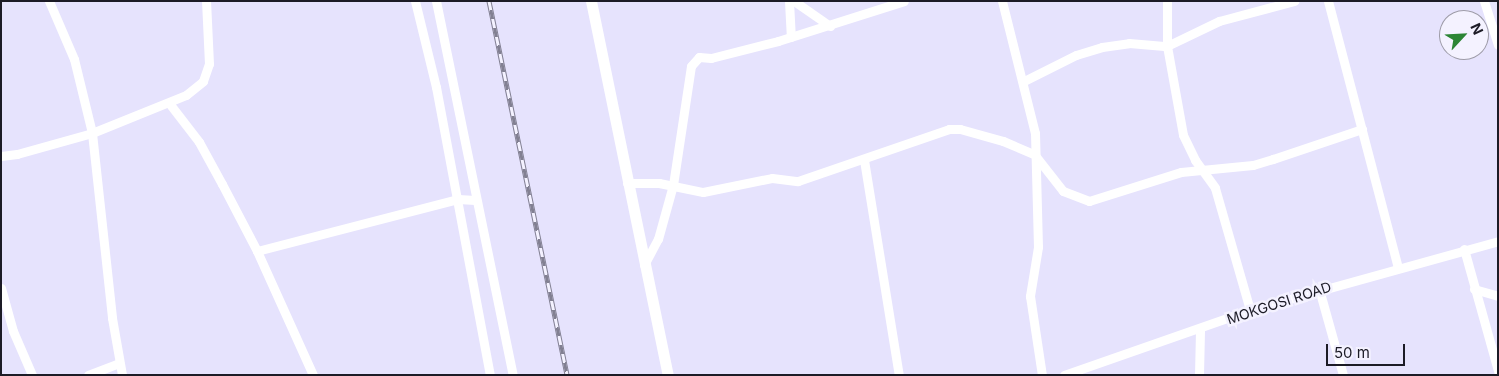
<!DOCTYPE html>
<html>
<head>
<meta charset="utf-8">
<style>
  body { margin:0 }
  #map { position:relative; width:1499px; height:376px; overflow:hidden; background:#e6e3fd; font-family:Inter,sans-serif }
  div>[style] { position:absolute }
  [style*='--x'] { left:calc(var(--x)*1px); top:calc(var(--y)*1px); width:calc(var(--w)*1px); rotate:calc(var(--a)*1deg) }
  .minor>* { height:9px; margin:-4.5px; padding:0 4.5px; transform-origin:4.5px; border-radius:4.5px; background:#fff }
  .tertiary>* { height:11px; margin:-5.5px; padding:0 5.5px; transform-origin:5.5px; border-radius:5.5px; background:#fff }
  .rail>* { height:5px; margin-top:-2.5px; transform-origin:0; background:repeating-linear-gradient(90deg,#f4f2ff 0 9px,#828092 0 18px); box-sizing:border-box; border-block:1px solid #828092 }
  span { translate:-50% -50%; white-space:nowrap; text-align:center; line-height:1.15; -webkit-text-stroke:5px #f4f2ff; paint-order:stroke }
  .street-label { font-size:14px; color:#1c1b26 }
  .frame { position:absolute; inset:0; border:2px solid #1c1b26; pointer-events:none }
  .north { position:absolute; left:1439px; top:10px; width:50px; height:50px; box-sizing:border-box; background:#f4f2ff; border:1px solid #9e9ca8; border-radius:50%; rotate:65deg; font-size:14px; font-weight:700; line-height:20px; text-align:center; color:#1c1b26 }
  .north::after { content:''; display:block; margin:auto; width:18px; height:22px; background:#2c8535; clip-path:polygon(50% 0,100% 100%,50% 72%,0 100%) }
  .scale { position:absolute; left:1326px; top:344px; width:79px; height:22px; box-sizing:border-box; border:2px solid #1c1b26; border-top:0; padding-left:6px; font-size:15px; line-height:18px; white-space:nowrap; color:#1c1b26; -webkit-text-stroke:4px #f4f2ff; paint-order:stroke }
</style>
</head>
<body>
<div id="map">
  <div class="minor">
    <div style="--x:49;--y:1;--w:63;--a:66.7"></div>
    <div style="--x:74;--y:59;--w:76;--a:76.3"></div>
    <div style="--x:92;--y:133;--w:186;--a:83.8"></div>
    <div style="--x:112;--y:318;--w:58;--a:80"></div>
    <div style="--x:415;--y:1;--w:89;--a:76.3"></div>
    <div style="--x:436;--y:87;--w:293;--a:79.4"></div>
    <div style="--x:436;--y:1;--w:382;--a:78.4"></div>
    <div style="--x:789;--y:1;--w:36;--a:87"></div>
    <div style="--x:794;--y:1;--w:44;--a:34.8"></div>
    <div style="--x:1002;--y:1;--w:136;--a:76"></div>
    <div style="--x:1035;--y:133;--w:114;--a:88.5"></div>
    <div style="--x:1038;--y:247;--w:50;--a:99.3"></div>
    <div style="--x:1030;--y:296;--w:80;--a:81.4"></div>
    <div style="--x:1167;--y:1;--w:45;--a:90"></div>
    <div style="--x:1167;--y:46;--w:90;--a:79.8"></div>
    <div style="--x:1183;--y:135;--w:28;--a:64"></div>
    <div style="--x:1195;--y:160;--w:34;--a:54"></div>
    <div style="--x:1215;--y:188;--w:127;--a:74"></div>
    <div style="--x:1328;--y:1;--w:275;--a:75.3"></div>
    <div style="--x:1484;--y:1;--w:46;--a:72.3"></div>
    <div style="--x:1024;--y:81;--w:58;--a:-26.6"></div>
    <div style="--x:1076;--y:55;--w:27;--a:-17"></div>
    <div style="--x:1102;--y:47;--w:27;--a:-8"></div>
    <div style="--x:1129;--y:43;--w:38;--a:5"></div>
    <div style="--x:1167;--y:46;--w:58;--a:-25.7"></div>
    <div style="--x:1219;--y:21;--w:78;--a:-14.9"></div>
    <div style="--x:169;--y:103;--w:49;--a:52.4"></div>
    <div style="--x:199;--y:142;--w:48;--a:61.3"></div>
    <div style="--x:222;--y:184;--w:76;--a:62.4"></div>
    <div style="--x:257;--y:251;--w:136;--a:65.7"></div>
    <div style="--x:1;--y:156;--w:16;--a:-7"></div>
    <div style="--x:17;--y:154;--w:78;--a:-15.6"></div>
    <div style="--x:92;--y:133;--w:101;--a:-22"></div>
    <div style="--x:186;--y:95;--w:22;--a:-39"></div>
    <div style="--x:203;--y:81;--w:18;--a:-71"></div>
    <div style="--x:209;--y:64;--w:63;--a:-92.7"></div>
    <div style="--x:864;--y:160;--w:218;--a:80.8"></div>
    <div style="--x:627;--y:183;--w:32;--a:0"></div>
    <div style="--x:659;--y:183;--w:45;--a:11.6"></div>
    <div style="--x:703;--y:192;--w:70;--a:-11.5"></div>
    <div style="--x:772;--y:178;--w:26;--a:7"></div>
    <div style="--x:798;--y:181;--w:160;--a:-19"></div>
    <div style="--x:949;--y:129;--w:11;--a:0"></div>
    <div style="--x:960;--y:129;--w:45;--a:15.6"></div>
    <div style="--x:1003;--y:141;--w:34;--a:23"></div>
    <div style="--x:1034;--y:154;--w:47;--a:51.9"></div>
    <div style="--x:1063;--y:191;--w:28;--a:21"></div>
    <div style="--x:1089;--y:201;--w:96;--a:-17.5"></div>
    <div style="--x:1181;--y:172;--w:72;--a:-5.6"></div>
    <div style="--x:1253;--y:165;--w:21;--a:-17"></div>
    <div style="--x:1273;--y:159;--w:94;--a:-18.6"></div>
    <div style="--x:1464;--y:249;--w:127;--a:74.4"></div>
    <div style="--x:257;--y:251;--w:208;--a:-14.5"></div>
    <div style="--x:458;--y:199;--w:17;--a:3"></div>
    <div style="--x:644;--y:265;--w:30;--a:-62"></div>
    <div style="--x:658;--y:239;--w:56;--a:-74.5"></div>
    <div style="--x:673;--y:185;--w:120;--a:-81.4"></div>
    <div style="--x:691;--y:66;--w:12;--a:-48"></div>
    <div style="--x:699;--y:57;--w:12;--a:5"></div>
    <div style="--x:711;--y:58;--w:69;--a:-14.2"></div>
    <div style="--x:778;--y:41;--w:132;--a:-17.6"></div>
    <div style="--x:1;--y:288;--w:45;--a:74.4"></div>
    <div style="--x:13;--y:331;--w:48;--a:66.6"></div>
    <div style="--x:1319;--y:289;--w:89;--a:74.4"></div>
    <div style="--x:1474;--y:289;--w:25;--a:16"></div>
    <div style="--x:88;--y:375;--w:33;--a:-21"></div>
    <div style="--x:1064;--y:375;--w:197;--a:-19.3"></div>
    <div style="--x:1250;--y:310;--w:257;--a:-15.5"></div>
    <div style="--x:1199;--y:375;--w:45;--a:-88.7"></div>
  </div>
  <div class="tertiary">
    <div style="--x:591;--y:1;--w:382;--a:78.4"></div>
  </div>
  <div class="rail">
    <div style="--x:489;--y:1;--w:382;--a:78.2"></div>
  </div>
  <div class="street-label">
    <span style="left:1279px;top:303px;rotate:-18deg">MOKGOSI ROAD</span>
  </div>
  <div class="frame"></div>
  <div class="north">N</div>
  <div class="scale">50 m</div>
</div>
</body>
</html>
